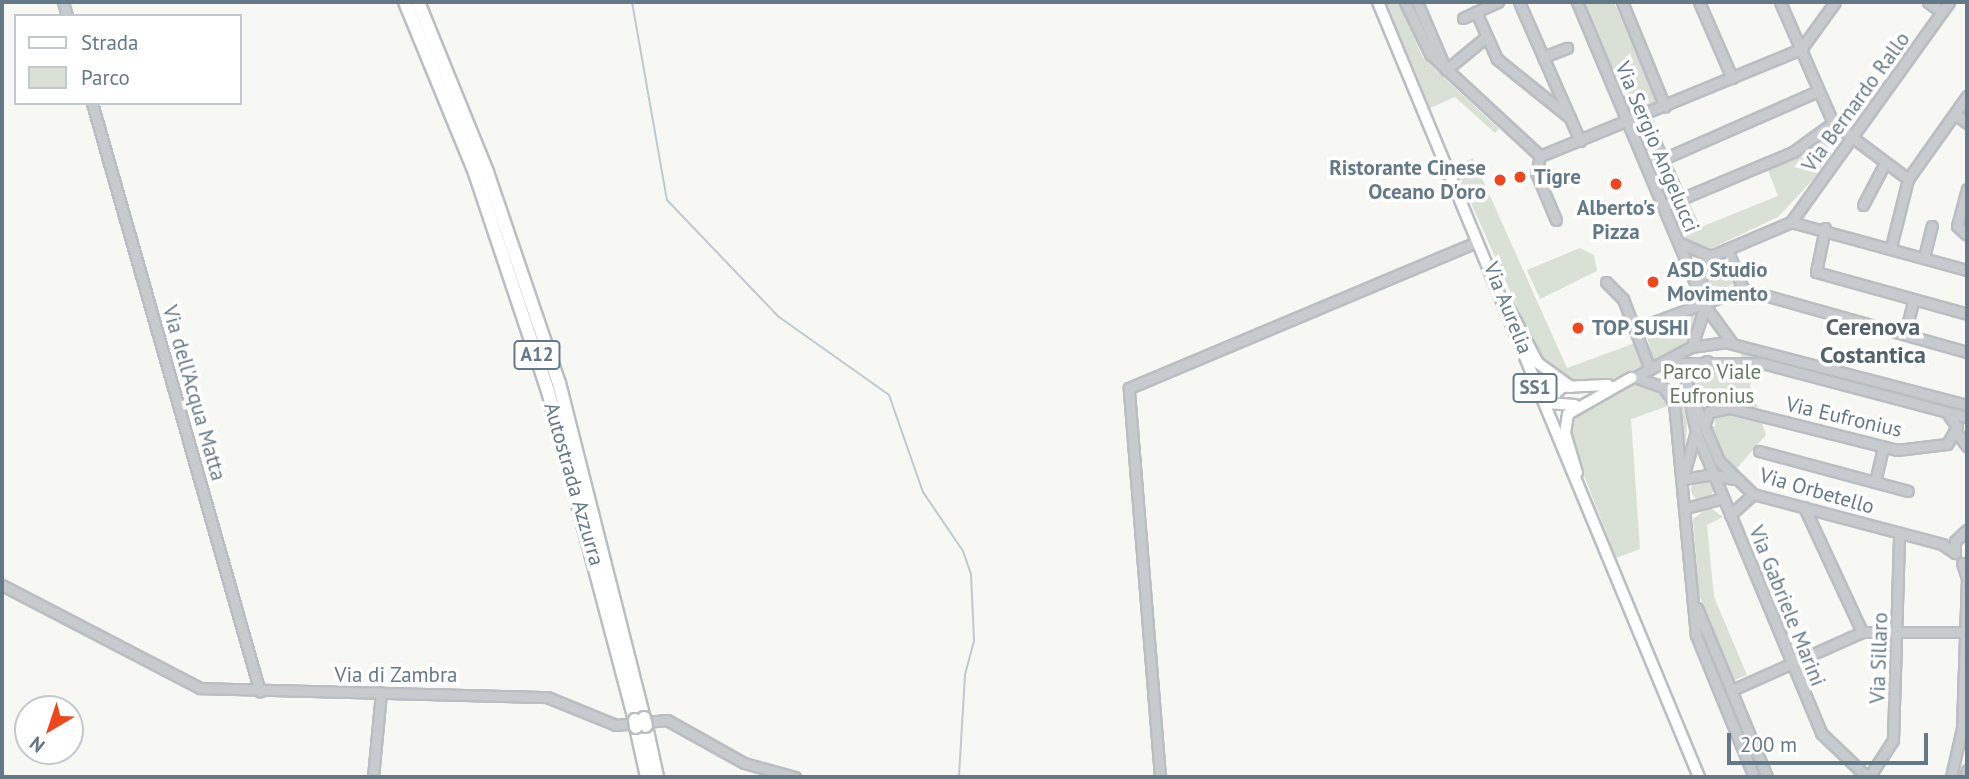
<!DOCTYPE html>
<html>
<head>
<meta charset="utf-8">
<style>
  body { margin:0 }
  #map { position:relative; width:1969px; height:779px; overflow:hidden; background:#f7f7f4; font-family:"PT Sans",sans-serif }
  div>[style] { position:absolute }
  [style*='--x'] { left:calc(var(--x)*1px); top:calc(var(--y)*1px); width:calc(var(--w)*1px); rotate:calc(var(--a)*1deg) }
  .green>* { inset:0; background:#d9e0d5 }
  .round { border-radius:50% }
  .stream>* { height:2px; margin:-1px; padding:0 1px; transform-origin:1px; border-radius:1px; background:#becacf }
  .roads { filter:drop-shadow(2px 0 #babec2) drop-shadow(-2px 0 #babec2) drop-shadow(0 2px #babec2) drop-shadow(0 -2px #babec2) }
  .minor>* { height:9px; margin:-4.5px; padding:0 4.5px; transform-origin:4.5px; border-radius:4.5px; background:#c7cbce }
  .major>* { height:10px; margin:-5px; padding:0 5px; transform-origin:5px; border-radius:5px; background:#fff }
  .highway>* { height:12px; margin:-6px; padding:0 6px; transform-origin:6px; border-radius:6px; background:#fff }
  .bridges { filter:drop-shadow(2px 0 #b9bdc0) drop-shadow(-2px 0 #b9bdc0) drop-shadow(0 2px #b9bdc0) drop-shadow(0 -2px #b9bdc0) }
  .highway-bridge>* { height:12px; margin:-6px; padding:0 6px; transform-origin:6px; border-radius:6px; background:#fff }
  .dots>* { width:19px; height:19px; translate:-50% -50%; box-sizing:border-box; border:4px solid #fff; border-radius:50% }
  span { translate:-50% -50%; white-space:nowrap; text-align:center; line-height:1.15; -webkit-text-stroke:7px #fff; paint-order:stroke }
  .shield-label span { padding:2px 5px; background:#fff; border:2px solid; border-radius:5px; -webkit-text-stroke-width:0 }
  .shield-label { font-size:19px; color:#647987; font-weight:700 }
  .street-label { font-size:21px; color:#647987 }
  .poi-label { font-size:21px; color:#647987; font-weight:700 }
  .right { translate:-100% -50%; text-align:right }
  .left { translate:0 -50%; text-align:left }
  .park-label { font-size:21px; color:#65795f }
  .quarter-label { font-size:24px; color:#52616c; font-weight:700 }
  .frame { position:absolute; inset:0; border:4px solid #647987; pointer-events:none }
  .legend { position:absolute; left:14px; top:14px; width:228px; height:91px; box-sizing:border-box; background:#fff; border:2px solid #c1c9cf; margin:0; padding:9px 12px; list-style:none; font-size:21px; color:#647987 }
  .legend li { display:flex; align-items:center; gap:14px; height:35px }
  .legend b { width:35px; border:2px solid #c1c9cf }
  .north { position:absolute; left:14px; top:695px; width:70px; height:70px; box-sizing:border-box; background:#fff; border:2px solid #c1c9cf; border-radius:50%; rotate:219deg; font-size:19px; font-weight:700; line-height:28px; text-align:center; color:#647987 }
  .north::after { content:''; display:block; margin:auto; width:24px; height:32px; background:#f0461b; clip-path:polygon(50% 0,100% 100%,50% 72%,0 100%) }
  .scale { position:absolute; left:1727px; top:733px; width:201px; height:32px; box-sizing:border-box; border:4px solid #647987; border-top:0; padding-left:9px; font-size:21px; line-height:24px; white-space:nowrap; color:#647987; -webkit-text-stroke:5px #fff; paint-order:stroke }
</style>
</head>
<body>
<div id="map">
  <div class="green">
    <div style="clip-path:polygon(1386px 2px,1399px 2px,1423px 58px,1499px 129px,1495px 133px,1455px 97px,1430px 108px)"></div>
    <div style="clip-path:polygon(1584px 2px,1614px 2px,1657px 103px,1632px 114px)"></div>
    <div style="clip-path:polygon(1646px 130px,1671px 193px,1665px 196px,1639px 133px)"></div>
    <div style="clip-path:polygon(1822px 139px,1835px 156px,1778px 217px,1710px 249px,1682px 237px,1670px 209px,1689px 202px,1701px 227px,1778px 196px,1768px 170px)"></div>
    <div style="clip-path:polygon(1473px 158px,1567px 368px,1638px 342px,1644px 365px,1601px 384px,1574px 384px,1540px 358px,1455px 167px)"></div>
    <div style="clip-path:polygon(1580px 248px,1594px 255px,1597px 271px,1540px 299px,1527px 270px)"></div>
    <div style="clip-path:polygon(1726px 256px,1736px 283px,1707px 295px,1702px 280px,1712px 262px)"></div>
    <div style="clip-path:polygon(1698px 309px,1689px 343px,1654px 362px,1647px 337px)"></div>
    <div style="clip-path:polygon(1738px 349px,1967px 409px,1967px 415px,1742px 357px)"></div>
    <div style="clip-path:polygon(1756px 365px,1750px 386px,1758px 408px,1698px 404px,1689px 380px,1697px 367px)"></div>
    <div style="clip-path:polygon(1639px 383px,1663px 391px,1663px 401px,1671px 405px,1631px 419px,1640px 549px,1616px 558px,1566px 429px,1575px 409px)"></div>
    <div style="clip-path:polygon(1683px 399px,1688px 417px,1684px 458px,1678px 400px)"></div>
    <div style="clip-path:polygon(1731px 411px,1761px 420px,1766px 435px,1732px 474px,1708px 427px,1715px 426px,1715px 413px)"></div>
    <div class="round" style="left:1691px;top:478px;width:22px;height:22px"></div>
    <div style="clip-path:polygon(1709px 507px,1723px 517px,1707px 525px,1714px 597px,1747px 675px,1732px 681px,1699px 594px,1693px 519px)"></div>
  </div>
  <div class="stream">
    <div style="--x:632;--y:2;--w:201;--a:80"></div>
    <div style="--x:667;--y:200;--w:162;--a:46.3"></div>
    <div style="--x:779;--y:317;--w:135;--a:35.3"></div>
    <div style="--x:889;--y:395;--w:103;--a:70.7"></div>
    <div style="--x:923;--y:492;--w:71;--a:55.9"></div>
    <div style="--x:963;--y:551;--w:24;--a:71"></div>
    <div style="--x:971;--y:574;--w:67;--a:87.4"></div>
    <div style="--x:974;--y:641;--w:35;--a:105"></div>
    <div style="--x:965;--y:675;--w:102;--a:93.4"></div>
  </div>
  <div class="roads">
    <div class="minor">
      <div style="--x:63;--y:2;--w:15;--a:74"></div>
      <div style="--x:1405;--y:2;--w:58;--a:64.3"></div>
      <div style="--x:1430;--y:54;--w:150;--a:42.8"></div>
      <div style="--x:1540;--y:156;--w:282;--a:-22.3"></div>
      <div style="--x:1801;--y:49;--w:58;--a:-54.1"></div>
      <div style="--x:1417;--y:2;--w:69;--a:66.8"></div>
      <div style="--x:1498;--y:2;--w:24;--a:156"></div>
      <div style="--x:1476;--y:12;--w:51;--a:65.9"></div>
      <div style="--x:1497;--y:59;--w:94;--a:38.9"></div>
      <div style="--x:1519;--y:2;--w:152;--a:66.3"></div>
      <div style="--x:1577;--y:2;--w:330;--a:67.2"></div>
      <div style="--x:1705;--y:306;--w:46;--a:53.9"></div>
      <div style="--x:1622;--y:2;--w:113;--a:67.7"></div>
      <div style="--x:1699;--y:2;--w:83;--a:66.5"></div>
      <div style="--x:1780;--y:2;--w:132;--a:66.3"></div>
      <div style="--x:1833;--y:123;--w:94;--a:36.7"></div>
      <div style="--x:1928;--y:2;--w:17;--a:36"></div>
      <div style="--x:1463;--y:18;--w:14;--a:-25"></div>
      <div style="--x:1543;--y:57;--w:26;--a:-21"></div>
      <div style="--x:1446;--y:70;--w:52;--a:-39.5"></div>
      <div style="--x:92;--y:103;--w:612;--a:74.08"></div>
      <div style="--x:1955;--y:114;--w:15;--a:37"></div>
      <div style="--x:1644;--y:117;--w:90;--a:66.6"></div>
      <div style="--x:1540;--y:156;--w:17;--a:103"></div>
      <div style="--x:1536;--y:173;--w:51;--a:66.9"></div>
      <div style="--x:1663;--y:159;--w:169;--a:-23.7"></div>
      <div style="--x:1967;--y:189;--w:38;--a:105"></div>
      <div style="--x:1957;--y:226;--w:13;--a:42"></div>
      <div style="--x:1863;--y:205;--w:47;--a:-62.4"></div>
      <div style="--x:1664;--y:206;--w:140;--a:-22.7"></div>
      <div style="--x:1793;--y:152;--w:49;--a:-35.9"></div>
      <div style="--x:1791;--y:222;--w:271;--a:-54.3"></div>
      <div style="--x:1825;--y:228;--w:45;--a:101.6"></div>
      <div style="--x:1816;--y:272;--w:157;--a:15.5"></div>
      <div style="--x:1680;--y:243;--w:34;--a:23"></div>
      <div style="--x:1891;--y:247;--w:70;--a:-76"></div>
      <div style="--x:1908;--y:179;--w:102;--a:-54.6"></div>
      <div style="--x:1727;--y:249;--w:43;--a:68.2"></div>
      <div style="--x:1924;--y:257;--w:32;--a:-76"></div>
      <div style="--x:1606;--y:282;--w:24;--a:45"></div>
      <div style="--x:1623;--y:299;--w:75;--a:68.9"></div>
      <div style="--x:1698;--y:285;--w:32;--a:-66"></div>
      <div style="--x:1711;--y:256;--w:87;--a:-23"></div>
      <div style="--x:1791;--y:222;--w:182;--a:15.3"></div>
      <div style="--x:1635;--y:329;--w:115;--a:-20.3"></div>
      <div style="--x:1743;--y:289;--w:233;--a:15.7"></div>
      <div style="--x:1905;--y:334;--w:36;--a:-76"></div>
      <div style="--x:1692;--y:346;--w:42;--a:-72"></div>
      <div style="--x:1707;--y:361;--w:14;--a:155"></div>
      <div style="--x:1694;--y:367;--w:18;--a:117"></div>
      <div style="--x:1686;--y:383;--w:50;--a:78.5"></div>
      <div style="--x:1696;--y:432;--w:326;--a:67.4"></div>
      <div style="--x:1821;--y:733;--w:64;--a:43.7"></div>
      <div style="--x:1667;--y:363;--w:95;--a:0"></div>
      <div style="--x:1762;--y:363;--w:212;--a:14.8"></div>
      <div style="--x:1635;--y:377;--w:30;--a:20"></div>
      <div style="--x:1663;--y:387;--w:19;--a:55"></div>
      <div style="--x:1674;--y:403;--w:233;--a:84.6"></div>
      <div style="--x:1696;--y:635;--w:153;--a:67.8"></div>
      <div style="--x:1635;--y:377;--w:64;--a:-28.2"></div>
      <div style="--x:1691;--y:347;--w:34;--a:-8"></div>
      <div style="--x:1725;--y:342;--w:250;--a:14.6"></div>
      <div style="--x:1687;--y:385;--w:82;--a:67.2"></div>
      <div style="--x:1719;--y:461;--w:47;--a:44.1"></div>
      <div style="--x:1753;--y:494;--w:196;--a:14.8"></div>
      <div style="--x:1942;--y:544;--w:16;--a:35"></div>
      <div style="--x:1705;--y:423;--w:12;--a:-70"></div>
      <div style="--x:1709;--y:412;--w:21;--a:-11"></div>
      <div style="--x:1730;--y:408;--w:172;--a:14.1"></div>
      <div style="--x:1897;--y:450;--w:50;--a:-6.8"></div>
      <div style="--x:1947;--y:444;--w:20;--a:-60"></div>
      <div style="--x:1957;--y:427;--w:16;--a:-125"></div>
      <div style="--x:1956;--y:432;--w:18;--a:52"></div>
      <div style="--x:1759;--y:451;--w:154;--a:15"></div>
      <div style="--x:1685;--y:470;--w:40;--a:-74"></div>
      <div style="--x:1683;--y:479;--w:30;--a:-9"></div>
      <div style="--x:1713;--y:474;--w:21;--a:14"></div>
      <div style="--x:1875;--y:482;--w:36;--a:-77"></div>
      <div style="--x:1804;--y:507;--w:138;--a:65.1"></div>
      <div style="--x:1686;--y:508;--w:38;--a:-15"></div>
      <div style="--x:1730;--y:515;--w:31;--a:-42"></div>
      <div style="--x:1955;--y:553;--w:12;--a:-90"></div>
      <div style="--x:1955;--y:541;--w:16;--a:-43"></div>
      <div style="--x:2;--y:585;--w:223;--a:27.5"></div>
      <div style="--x:200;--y:688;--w:347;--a:1.5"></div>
      <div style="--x:547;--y:697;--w:74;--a:22.1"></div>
      <div style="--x:616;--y:725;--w:51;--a:-5.6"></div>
      <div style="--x:667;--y:720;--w:88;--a:29.2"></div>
      <div style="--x:744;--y:763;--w:53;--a:15.4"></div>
      <div style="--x:1697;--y:608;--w:183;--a:67.5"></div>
      <div style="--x:1732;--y:690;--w:142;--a:-24"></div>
      <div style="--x:1862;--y:632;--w:103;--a:0"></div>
      <div style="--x:373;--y:777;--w:85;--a:-84.6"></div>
      <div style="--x:1160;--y:777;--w:390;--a:-94.6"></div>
      <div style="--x:1129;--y:388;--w:374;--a:-22.8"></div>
      <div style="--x:1869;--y:777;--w:44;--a:-57"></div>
      <div style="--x:1893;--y:740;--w:207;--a:-88.3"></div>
      <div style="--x:1951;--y:777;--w:50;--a:-77.3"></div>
      <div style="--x:1962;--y:728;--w:150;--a:-88.1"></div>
      <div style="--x:1967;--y:578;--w:16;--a:-108"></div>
      <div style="--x:1965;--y:777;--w:7;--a:-74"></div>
    </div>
    <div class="major">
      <div style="--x:1378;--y:2;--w:839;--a:67.5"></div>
      <div style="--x:1506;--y:303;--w:68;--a:61.9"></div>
      <div style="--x:1538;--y:363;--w:41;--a:36"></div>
      <div style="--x:1546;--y:403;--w:23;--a:-45"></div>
      <div style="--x:1562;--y:387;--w:46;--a:-2.5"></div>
      <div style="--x:1546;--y:403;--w:29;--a:4"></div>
      <div style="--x:1577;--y:473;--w:42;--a:-106.7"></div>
      <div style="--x:1565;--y:433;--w:19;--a:-81"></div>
      <div style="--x:1568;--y:414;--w:73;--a:-29.7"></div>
    </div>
    <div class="highway">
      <div style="--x:405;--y:2;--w:185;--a:67.7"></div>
      <div style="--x:475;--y:173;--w:230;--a:71.5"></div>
      <div style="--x:548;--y:391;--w:340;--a:75.2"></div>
      <div style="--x:418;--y:2;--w:183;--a:67.9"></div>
      <div style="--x:487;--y:172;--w:223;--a:71.2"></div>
      <div style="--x:559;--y:383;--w:346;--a:75.8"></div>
      <div style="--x:646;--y:726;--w:52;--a:77.8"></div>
      <div style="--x:636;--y:727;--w:51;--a:77.6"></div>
    </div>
  </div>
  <div class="bridges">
    <div class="highway-bridge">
      <div style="--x:644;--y:718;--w:8;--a:76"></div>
      <div style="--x:635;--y:720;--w:7;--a:82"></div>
    </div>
  </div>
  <div class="dots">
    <div style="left:1520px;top:177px;background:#f0461b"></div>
    <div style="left:1500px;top:180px;background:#f0461b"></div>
    <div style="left:1616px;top:184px;background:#f0461b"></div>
    <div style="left:1653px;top:282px;background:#f0461b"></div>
    <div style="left:1578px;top:328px;background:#f0461b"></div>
  </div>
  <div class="shield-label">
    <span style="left:537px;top:355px">A12</span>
    <span style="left:1535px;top:388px">SS1</span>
  </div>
  <div class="street-label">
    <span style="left:1856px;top:102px;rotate:-54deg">Via Bernardo Rallo</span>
    <span style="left:1657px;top:147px;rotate:67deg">Via Sergio Angelucci</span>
    <span style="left:1508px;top:308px;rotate:68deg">Via Aurelia</span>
    <span style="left:194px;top:393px;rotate:74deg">Via dell'Acqua Matta</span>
    <span style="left:1844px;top:417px;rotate:13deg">Via Eufronius</span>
    <span style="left:574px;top:484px;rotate:74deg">Autostrada Azzurra</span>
    <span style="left:1817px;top:491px;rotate:16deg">Via Orbetello</span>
    <span style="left:1787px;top:606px;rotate:68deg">Via Gabriele Marini</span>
    <span style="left:1879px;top:658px;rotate:-88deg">Via Sillaro</span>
    <span style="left:396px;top:675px">Via di Zambra</span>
  </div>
  <div class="poi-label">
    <span class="right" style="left:1486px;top:180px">Ristorante Cinese<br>Oceano D'oro</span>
    <span class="left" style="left:1534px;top:177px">Tigre</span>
    <span style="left:1616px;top:220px">Alberto's<br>Pizza</span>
    <span class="left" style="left:1667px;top:282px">ASD Studio<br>Movimento</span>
    <span class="left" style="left:1592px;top:328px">TOP SUSHI</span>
  </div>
  <div class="park-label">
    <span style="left:1712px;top:384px">Parco Viale<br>Eufronius</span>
  </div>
  <div class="quarter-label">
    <span style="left:1873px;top:341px">Cerenova<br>Costantica</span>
  </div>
  <div class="frame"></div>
  <ul class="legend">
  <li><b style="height:9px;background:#fff"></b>Strada</li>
  <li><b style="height:19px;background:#d9e0d5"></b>Parco</li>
  </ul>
  <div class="north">N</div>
  <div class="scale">200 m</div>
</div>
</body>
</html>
